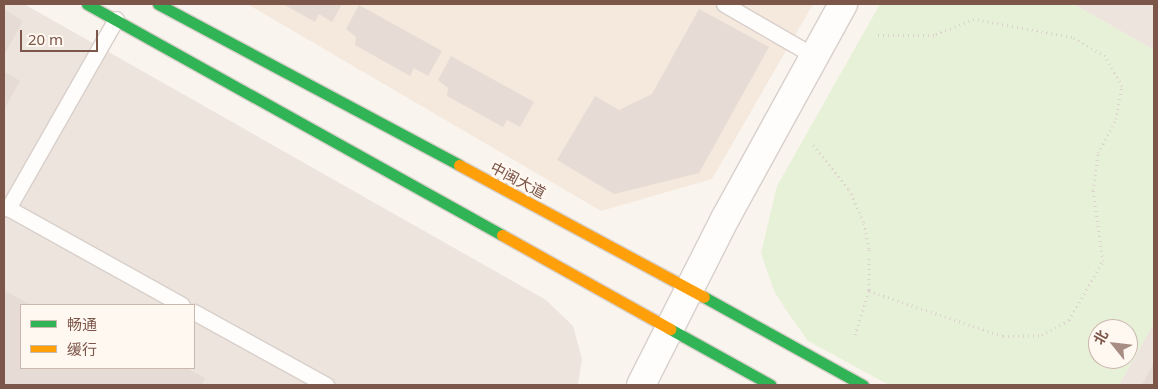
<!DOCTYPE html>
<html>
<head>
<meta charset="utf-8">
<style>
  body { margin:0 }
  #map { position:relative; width:1158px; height:389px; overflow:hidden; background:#f9f4ee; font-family:"Noto Sans","Noto Sans SC",sans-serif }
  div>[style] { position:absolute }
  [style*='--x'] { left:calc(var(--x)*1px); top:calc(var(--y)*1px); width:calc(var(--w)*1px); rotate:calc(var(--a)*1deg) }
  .residential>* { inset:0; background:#f5e9de }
  .industrial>* { inset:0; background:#ede4de }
  .green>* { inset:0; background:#e7f1d7 }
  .building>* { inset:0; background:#e6dbd5 }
  .path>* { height:3px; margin-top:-1.5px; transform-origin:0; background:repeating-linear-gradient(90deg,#dcd2ce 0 1px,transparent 0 5px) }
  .roads { filter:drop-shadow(1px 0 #d8cfca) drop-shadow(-1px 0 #d8cfca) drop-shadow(0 1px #d8cfca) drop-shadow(0 -1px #d8cfca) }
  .lane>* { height:15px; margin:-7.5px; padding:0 7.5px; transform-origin:7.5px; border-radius:7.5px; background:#fefdfc }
  .street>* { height:28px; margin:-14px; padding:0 14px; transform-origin:14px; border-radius:14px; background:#fefdfc }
  .fast>* { height:11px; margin:-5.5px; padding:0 5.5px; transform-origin:5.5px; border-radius:5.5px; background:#30b455 }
  .slow>* { height:11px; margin:-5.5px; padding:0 5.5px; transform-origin:5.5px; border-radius:5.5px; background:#ff9f0a }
  span { translate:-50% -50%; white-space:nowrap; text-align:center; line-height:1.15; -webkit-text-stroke:5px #fff8f1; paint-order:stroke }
  .street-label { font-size:15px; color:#7b5649 }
  .frame { position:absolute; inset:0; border:5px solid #7b5649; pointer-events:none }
  .legend { position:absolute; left:20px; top:304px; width:175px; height:65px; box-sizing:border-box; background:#fff8f1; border:1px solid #cab7ae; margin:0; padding:6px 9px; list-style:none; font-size:15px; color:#7b5649 }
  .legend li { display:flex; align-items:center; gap:10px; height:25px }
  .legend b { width:25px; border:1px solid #cab7ae }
  .north { position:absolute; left:1088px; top:319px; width:50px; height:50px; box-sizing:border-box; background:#fff8f1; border:1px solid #cab7ae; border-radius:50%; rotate:299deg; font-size:14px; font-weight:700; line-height:20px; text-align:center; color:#7b5649 }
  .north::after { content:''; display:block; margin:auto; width:18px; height:22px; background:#a78d83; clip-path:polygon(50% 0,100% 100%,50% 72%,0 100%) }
  .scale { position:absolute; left:20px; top:30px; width:78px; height:22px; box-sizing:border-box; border:2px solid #7b5649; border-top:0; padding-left:6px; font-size:15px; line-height:18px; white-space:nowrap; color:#7b5649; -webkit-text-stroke:4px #fff8f1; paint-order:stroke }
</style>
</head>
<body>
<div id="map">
  <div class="residential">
    <div style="clip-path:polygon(247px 4px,813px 4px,712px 179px,601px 211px)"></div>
  </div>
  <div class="industrial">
    <div style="clip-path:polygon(evenodd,4px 4px,24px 4px,546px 300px,573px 326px,582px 359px,578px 385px,4px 385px,4px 4px,21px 305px,194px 305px,194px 368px,21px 368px,21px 305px)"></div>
    <div style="clip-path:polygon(1073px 4px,1154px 4px,1154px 50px)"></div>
    <div style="clip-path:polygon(1154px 323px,1154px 385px,1119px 385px)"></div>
  </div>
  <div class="green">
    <div style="clip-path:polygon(evenodd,880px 4px,1073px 4px,1154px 50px,1154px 323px,1119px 385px,889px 385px,808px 341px,786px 310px,774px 291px,761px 253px,777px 186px,880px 4px,1098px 329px,1128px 329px,1128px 359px,1098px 359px,1098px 329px)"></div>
  </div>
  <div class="building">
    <div style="clip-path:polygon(283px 4px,342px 4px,332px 22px,319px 14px,315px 22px)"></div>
    <div style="clip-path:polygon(359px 5px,442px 51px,428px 76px,414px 68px,410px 76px,355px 45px,356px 37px,346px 29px)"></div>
    <div style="clip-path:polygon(4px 9px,23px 21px,4px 55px)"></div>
    <div style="clip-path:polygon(699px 9px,769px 47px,699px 173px,614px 194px,557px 160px,595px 96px,619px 110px,652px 94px)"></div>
    <div style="clip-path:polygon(451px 56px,534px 102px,520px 127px,507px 120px,503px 127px,447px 96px,448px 88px,438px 80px)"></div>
    <div style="clip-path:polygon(4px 72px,20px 81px,4px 109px)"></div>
    <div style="clip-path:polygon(4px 290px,31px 305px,21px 305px,21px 368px,186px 368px,205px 378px,202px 385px,4px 385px)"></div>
    <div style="clip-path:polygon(1154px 362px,1154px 385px,1142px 385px)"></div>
  </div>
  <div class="path">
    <div style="--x:813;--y:145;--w:57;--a:50.7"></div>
    <div style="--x:849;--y:189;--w:37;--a:66"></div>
    <div style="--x:864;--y:223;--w:26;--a:79"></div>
    <div style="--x:869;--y:249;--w:42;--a:90"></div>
    <div style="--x:869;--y:291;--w:49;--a:107.7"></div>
    <div style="--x:869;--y:291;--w:141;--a:18.6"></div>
    <div style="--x:1003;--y:336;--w:39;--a:-1"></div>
    <div style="--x:1042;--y:335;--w:31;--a:-29"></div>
    <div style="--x:1069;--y:320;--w:68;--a:-60"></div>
    <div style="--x:1103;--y:261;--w:72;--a:-98"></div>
    <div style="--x:1093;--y:190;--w:37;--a:-82"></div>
    <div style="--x:1098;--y:153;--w:38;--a:-62"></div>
    <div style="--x:1116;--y:119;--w:34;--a:-80"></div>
    <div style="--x:1122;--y:86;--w:34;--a:-120"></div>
    <div style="--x:1105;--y:56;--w:38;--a:-150"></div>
    <div style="--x:1072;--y:37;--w:100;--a:-169.6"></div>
    <div style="--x:974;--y:19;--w:43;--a:158.2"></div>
    <div style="--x:934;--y:35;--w:60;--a:180"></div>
  </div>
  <div class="roads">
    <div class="lane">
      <div style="--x:724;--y:4;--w:104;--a:30"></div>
      <div style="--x:116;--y:19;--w:218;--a:119.7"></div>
      <div style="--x:8;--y:208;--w:199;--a:29.1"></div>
      <div style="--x:194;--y:312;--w:151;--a:28.9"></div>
    </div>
    <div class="street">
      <div style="--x:641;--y:385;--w:188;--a:-63.2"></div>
      <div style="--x:726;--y:217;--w:243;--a:-61.2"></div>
    </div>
    <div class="fast">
      <div style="--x:87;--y:4;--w:475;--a:29.1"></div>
      <div style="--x:158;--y:4;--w:341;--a:28.1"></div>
      <div style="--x:704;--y:297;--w:182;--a:29"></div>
      <div style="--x:670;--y:329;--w:115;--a:29"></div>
    </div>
    <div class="slow">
      <div style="--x:459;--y:165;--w:278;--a:28.3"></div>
      <div style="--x:502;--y:235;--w:193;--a:29.2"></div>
    </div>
  </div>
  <div class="street-label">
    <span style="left:518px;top:180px;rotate:28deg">中闽大道</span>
  </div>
  <div class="frame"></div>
  <ul class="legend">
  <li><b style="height:6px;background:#30b455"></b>畅通</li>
  <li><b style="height:6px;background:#ff9f0a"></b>缓行</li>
  </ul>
  <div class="north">北</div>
  <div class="scale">20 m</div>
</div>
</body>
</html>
